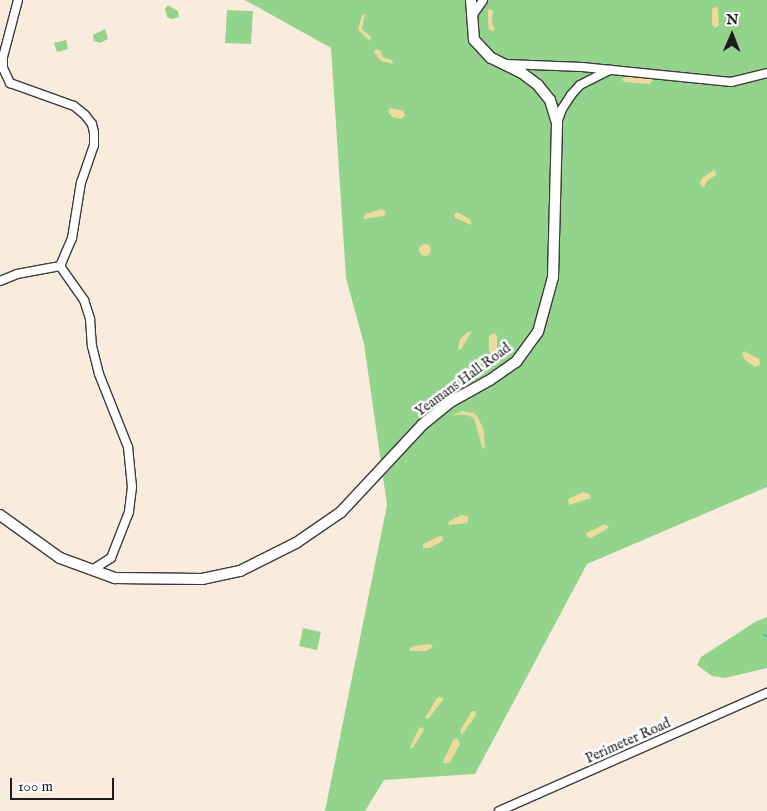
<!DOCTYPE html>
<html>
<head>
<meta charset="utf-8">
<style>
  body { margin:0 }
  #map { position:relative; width:767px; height:811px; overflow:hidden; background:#faecdd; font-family:"IM FELL English",serif }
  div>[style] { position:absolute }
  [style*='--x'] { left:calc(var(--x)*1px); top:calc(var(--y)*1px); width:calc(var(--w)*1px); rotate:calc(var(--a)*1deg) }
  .green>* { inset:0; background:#93d48c }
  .sand>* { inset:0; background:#eeda9e }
  .round { border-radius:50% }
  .stream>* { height:2px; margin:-1px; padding:0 1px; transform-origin:1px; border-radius:1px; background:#4cbbc4 }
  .roads { filter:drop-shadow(1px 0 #3d3b39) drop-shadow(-1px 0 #3d3b39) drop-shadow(0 1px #3d3b39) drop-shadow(0 -1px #3d3b39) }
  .minor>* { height:8px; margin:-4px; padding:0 4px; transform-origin:4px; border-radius:4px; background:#fff }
  .tertiary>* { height:10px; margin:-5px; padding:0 5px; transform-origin:5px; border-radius:5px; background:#fff }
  span { translate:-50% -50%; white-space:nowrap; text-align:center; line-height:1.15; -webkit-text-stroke:5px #fff; paint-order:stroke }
  .street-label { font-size:14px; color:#1c1c1c }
  .north { position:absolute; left:707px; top:10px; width:50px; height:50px; -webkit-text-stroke:4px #fff; paint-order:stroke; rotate:1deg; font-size:14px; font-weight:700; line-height:20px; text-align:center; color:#1c1c1c }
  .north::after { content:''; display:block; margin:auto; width:18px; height:22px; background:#1c1c1c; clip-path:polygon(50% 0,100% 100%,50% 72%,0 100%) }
  .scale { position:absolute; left:10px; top:778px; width:104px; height:22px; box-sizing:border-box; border:2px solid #1c1c1c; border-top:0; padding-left:6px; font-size:15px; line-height:18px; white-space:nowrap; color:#1c1c1c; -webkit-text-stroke:4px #fff; paint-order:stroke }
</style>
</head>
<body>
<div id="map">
  <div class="green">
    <div style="clip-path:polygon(245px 0,767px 0,767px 487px,587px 564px,475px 774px,384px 780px,365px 811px,325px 811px,387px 505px,364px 344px,346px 278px,331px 48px)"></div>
    <div style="clip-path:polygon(168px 5px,178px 11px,179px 17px,172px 19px,167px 17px,165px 9px)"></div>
    <div style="clip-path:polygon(227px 10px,253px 11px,251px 44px,225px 43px)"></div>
    <div style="clip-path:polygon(105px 29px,108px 39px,100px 43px,94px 41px,93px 35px)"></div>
    <div style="clip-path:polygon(66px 40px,68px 49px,57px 52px,54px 43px)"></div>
    <div style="clip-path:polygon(767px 617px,767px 668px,725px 678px,712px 676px,697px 665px,701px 657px,755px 622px)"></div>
    <div style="clip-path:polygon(303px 628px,321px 632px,317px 650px,299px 646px)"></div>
  </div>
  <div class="sand">
    <div style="clip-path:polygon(716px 6px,718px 9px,719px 25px,715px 28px,712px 25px,712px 9px)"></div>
    <div style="clip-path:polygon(490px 9px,493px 11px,492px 23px,495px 29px,493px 31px,489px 30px,488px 21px,488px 10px)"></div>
    <div style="clip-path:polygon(365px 14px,362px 29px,371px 37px,370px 41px,358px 30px,362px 15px)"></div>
    <div style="clip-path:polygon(376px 49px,381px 51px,383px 57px,392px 60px,393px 64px,381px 61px,374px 52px)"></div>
    <div style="clip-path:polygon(625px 76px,650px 79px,653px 80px,650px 84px,625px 82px,622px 80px)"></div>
    <div style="clip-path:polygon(390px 108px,404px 111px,405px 116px,401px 119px,392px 117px,388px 112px)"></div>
    <div style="clip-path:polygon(714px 170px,716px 172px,716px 175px,708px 180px,704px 187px,701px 186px,700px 182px,702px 178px)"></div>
    <div style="clip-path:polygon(382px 209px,386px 212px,384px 216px,363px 219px,365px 214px)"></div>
    <div style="clip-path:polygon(457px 212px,470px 219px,472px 225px,455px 218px,454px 215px)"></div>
    <div class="round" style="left:419px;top:244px;width:12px;height:12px"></div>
    <div style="clip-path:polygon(472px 331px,461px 349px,458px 350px,460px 339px,468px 332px)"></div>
    <div style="clip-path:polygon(494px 333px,497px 336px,497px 351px,492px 355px,489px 351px,489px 336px)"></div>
    <div style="clip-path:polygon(744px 351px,759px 359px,760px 365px,755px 367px,745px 360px,742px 354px)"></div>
    <div style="clip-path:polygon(462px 411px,474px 413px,478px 417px,484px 431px,485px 449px,482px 447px,474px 418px,467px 415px,452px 415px)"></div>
    <div style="clip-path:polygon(583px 492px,589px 494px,591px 498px,569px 505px,568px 499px)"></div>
    <div style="clip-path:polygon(462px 515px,469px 517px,467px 523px,448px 525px,449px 521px)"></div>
    <div style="clip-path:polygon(605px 524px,609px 527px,607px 529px,591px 538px,587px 537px,586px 533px)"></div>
    <div style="clip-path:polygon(440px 536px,442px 536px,443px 541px,429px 548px,423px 548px,423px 544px)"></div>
    <div style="clip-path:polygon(430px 644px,433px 647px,426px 651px,410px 651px,410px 648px,413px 646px)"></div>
    <div style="clip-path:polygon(443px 697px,443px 700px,428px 719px,425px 718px,437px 698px)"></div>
    <div style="clip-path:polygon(472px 711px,475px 711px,476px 715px,462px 735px,460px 731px)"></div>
    <div style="clip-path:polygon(422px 727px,424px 730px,412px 749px,410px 747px,419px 728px)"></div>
    <div style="clip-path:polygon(454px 739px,458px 739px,460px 744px,450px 762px,444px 764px,443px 761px)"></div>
  </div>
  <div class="stream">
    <div style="--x:764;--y:635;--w:3;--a:18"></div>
  </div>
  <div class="roads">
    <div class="minor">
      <div style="--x:18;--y:0;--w:59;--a:104.7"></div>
      <div style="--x:3;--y:57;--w:11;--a:90"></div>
      <div style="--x:3;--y:68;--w:17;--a:65"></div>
      <div style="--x:10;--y:83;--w:68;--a:19.8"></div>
      <div style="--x:74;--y:106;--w:14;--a:39"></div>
      <div style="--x:85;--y:115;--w:11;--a:52"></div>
      <div style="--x:92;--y:124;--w:9;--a:77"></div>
      <div style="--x:94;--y:133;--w:12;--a:90"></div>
      <div style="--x:94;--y:145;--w:39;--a:109"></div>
      <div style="--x:81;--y:182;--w:57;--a:99.1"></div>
      <div style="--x:72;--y:238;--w:30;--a:113"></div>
      <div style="--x:60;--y:266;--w:42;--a:54.8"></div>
      <div style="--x:84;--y:300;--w:20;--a:72"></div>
      <div style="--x:90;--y:319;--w:27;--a:86"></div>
      <div style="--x:92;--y:346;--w:29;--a:76"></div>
      <div style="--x:99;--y:374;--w:79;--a:68.3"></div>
      <div style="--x:128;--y:447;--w:40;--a:84.3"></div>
      <div style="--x:132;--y:487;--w:25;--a:97"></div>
      <div style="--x:129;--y:512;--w:49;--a:111.4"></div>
      <div style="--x:111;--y:558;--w:22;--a:148"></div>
      <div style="--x:472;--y:16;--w:19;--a:-55"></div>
      <div style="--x:506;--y:64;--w:76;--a:2.3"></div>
      <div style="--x:582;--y:67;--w:150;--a:5.7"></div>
      <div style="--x:731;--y:82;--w:37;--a:-14"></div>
      <div style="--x:557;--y:123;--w:15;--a:-70"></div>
      <div style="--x:562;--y:109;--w:17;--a:-57"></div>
      <div style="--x:571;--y:95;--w:13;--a:-48"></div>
      <div style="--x:580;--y:85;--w:34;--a:-27"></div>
      <div style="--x:0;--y:281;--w:18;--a:-22"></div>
      <div style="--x:17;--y:274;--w:44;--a:-10.5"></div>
      <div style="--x:499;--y:811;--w:293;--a:-23.8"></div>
    </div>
    <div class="tertiary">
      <div style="--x:0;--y:515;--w:74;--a:35.6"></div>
      <div style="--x:60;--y:558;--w:59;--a:20"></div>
      <div style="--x:115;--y:578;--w:87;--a:0.7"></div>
      <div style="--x:202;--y:579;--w:39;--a:-12"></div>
      <div style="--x:240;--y:571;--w:63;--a:-26.6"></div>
      <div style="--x:296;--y:543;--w:55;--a:-34.6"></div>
      <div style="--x:341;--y:512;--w:119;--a:-47"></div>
      <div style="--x:422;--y:425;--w:38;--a:-39"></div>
      <div style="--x:452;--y:401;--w:43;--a:-28.9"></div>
      <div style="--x:490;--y:380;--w:32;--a:-35"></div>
      <div style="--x:516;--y:362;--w:37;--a:-54"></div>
      <div style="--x:538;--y:332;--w:57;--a:-74.7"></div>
      <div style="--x:553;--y:277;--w:154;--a:-88.5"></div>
      <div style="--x:557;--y:123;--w:24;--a:-107"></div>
      <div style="--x:550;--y:100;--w:19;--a:-129"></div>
      <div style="--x:538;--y:85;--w:20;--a:-143"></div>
      <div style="--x:522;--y:73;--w:34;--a:-154"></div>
      <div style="--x:491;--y:58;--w:25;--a:-133"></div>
      <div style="--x:474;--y:40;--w:40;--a:-94.3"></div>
    </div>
  </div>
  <div class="street-label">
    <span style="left:463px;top:380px;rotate:-36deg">Yeamans Hall Road</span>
    <span style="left:628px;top:741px;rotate:-24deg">Perimeter Road</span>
  </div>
  <div class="north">N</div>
  <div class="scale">100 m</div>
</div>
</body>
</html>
